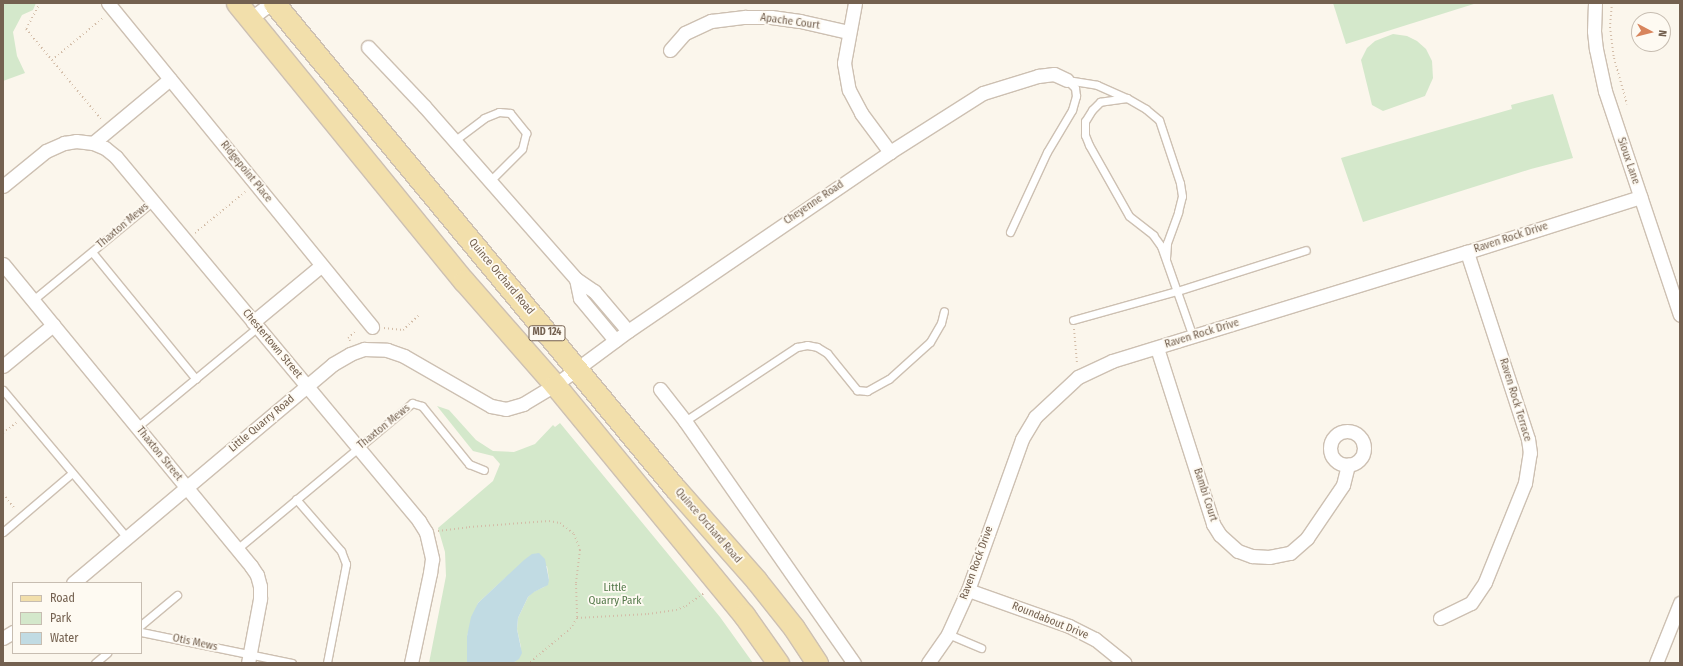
<!DOCTYPE html>
<html>
<head>
<meta charset="utf-8">
<style>
  body { margin:0 }
  #map { position:relative; width:1683px; height:666px; overflow:hidden; background:#fbf6ec; font-family:"Fira Sans Condensed",sans-serif }
  div>[style] { position:absolute }
  [style*='--x'] { left:calc(var(--x)*1px); top:calc(var(--y)*1px); width:calc(var(--w)*1px); rotate:calc(var(--a)*1deg) }
  .green>* { inset:0; background:#d4e8cb }
  .water>* { inset:0; background:#c1dbe3 }
  .path>* { height:2px; margin-top:-1px; transform-origin:0; background:repeating-linear-gradient(90deg,#d3bda8 0 1px,transparent 0 4px) }
  .roads { filter:drop-shadow(1px 0 #cdc0b2) drop-shadow(-1px 0 #cdc0b2) drop-shadow(0 1px #cdc0b2) drop-shadow(0 -1px #cdc0b2) }
  .lane>* { height:7px; margin:-3.5px; padding:0 3.5px; transform-origin:3.5px; border-radius:3.5px; background:#fff }
  .street>* { height:13px; margin:-6.5px; padding:0 6.5px; transform-origin:6.5px; border-radius:6.5px; background:#fff }
  .street>.ring { margin:-6.5px; padding:0; box-sizing:content-box; background:none; border:13px solid #fff; border-radius:50% }
  .primary>* { height:21px; margin:-10.5px; padding:0 10.5px; transform-origin:10.5px; border-radius:10.5px; background:#f2dfab }
  span { translate:-50% -50%; white-space:nowrap; text-align:center; line-height:1.15; -webkit-text-stroke:3.5px #fefaf2; paint-order:stroke }
  .shield-label span { padding:1px 3px; background:#fefaf2; border:1px solid; border-radius:3px; -webkit-text-stroke-width:0 }
  .shield-label { font-size:10px; color:#746150; font-weight:700 }
  .street-label { font-size:11px; color:#746150 }
  .park-label { font-size:11px; color:#537849 }
  .frame { position:absolute; inset:0; border:4px solid #746150; pointer-events:none }
  .legend { position:absolute; left:12px; top:582px; width:130px; height:72px; box-sizing:border-box; background:#fefaf2; border:1px solid #c7bdb1; margin:0; padding:5px 7px; list-style:none; font-size:12px; color:#746150 }
  .legend li { display:flex; align-items:center; gap:8px; height:20px }
  .legend b { width:20px; border:1px solid #c7bdb1 }
  .north { position:absolute; left:1631px; top:12px; width:40px; height:40px; box-sizing:border-box; background:#fefaf2; border:1px solid #c7bdb1; border-radius:50%; rotate:97deg; font-size:11px; font-weight:700; line-height:16px; text-align:center; color:#746150 }
  .north::after { content:''; display:block; margin:auto; width:14px; height:18px; background:#d8855d; clip-path:polygon(50% 0,100% 100%,50% 72%,0 100%) }
</style>
</head>
<body>
<div id="map">
  <div class="green">
    <div style="clip-path:polygon(3px 3px,36px 3px,33px 10px,22px 15px,13px 32px,17px 56px,25px 73px,3px 81px)"></div>
    <div style="clip-path:polygon(1333px 3px,1477px 3px,1346px 44px)"></div>
    <div style="clip-path:polygon(1393px 34px,1407px 36px,1417px 41px,1426px 49px,1432px 61px,1433px 78px,1425px 96px,1383px 111px,1372px 105px,1361px 60px,1367px 48px,1375px 41px)"></div>
    <div style="clip-path:polygon(1553px 94px,1573px 158px,1531px 169px,1363px 222px,1341px 158px,1512px 109px,1511px 105px)"></div>
    <div style="clip-path:polygon(437px 406px,449px 410px,476px 440px,493px 451px,514px 452px,535px 444px,553px 425px,555px 427px,560px 423px,720px 617px,753px 663px,513px 663px,515px 662px,521px 647px,517px 629px,518px 618px,528px 597px,533px 592px,544px 587px,549px 580px,547px 566px,505px 578px,478px 603px,467px 636px,467px 663px,429px 663px,446px 576px,445px 552px,438px 528px,493px 481px,500px 464px,493px 456px,473px 451px)"></div>
  </div>
  <div class="water">
    <div style="clip-path:polygon(539px 553px,545px 559px,549px 580px,548px 585px,534px 592px,528px 597px,518px 618px,517px 629px,522px 653px,519px 659px,513px 663px,467px 663px,467px 636px,471px 617px,478px 603px,524px 560px,532px 554px)"></div>
  </div>
  <div class="path">
    <div style="--x:40;--y:3;--w:30;--a:118"></div>
    <div style="--x:26;--y:29;--w:117;--a:50.2"></div>
    <div style="--x:1612;--y:3;--w:24;--a:95"></div>
    <div style="--x:1610;--y:27;--w:31;--a:83"></div>
    <div style="--x:1614;--y:58;--w:48;--a:74.2"></div>
    <div style="--x:52;--y:60;--w:67;--a:-39.6"></div>
    <div style="--x:195;--y:233;--w:65;--a:-39.4"></div>
    <div style="--x:384;--y:328;--w:19;--a:6"></div>
    <div style="--x:403;--y:330;--w:22;--a:-43"></div>
    <div style="--x:1074;--y:329;--w:36;--a:85"></div>
    <div style="--x:350;--y:341;--w:4;--a:-124"></div>
    <div style="--x:348;--y:338;--w:11;--a:-41"></div>
    <div style="--x:3;--y:433;--w:18;--a:-38"></div>
    <div style="--x:3;--y:494;--w:19;--a:51"></div>
    <div style="--x:438;--y:531;--w:31;--a:-7"></div>
    <div style="--x:469;--y:527;--w:80;--a:-4.3"></div>
    <div style="--x:549;--y:521;--w:11;--a:10"></div>
    <div style="--x:560;--y:523;--w:18;--a:38"></div>
    <div style="--x:574;--y:534;--w:17;--a:69"></div>
    <div style="--x:580;--y:550;--w:34;--a:97"></div>
    <div style="--x:576;--y:584;--w:34;--a:88"></div>
    <div style="--x:577;--y:618;--w:12;--a:121"></div>
    <div style="--x:571;--y:628;--w:55;--a:140.2"></div>
    <div style="--x:577;--y:618;--w:71;--a:-3.2"></div>
    <div style="--x:648;--y:614;--w:28;--a:-8"></div>
    <div style="--x:676;--y:610;--w:11;--a:-22"></div>
    <div style="--x:686;--y:606;--w:22;--a:-36"></div>
  </div>
  <div class="roads">
    <div class="lane">
      <div style="--x:1067;--y:80;--w:30;--a:9"></div>
      <div style="--x:1097;--y:85;--w:32;--a:24"></div>
      <div style="--x:454;--y:141;--w:38;--a:-37"></div>
      <div style="--x:484;--y:118;--w:16;--a:-22"></div>
      <div style="--x:499;--y:112;--w:11;--a:5"></div>
      <div style="--x:510;--y:113;--w:26;--a:51"></div>
      <div style="--x:526;--y:133;--w:16;--a:104"></div>
      <div style="--x:522;--y:149;--w:45;--a:135"></div>
      <div style="--x:1010;--y:232;--w:88;--a:-65.2"></div>
      <div style="--x:1047;--y:152;--w:49;--a:-59.2"></div>
      <div style="--x:1072;--y:110;--w:15;--a:-74"></div>
      <div style="--x:1076;--y:96;--w:8;--a:-97"></div>
      <div style="--x:1075;--y:88;--w:11;--a:-135"></div>
      <div style="--x:92;--y:252;--w:164;--a:50.7"></div>
      <div style="--x:1166;--y:258;--w:15;--a:-86"></div>
      <div style="--x:1167;--y:243;--w:33;--a:-70"></div>
      <div style="--x:1178;--y:212;--w:16;--a:-76"></div>
      <div style="--x:1182;--y:196;--w:13;--a:-99"></div>
      <div style="--x:1180;--y:183;--w:66;--a:-108.4"></div>
      <div style="--x:1159;--y:120;--w:17;--a:-140"></div>
      <div style="--x:1146;--y:109;--w:22;--a:-150"></div>
      <div style="--x:1127;--y:98;--w:27;--a:172"></div>
      <div style="--x:1100;--y:102;--w:11;--a:135"></div>
      <div style="--x:1092;--y:110;--w:13;--a:122"></div>
      <div style="--x:1085;--y:121;--w:14;--a:90"></div>
      <div style="--x:1085;--y:135;--w:11;--a:68"></div>
      <div style="--x:1089;--y:145;--w:81;--a:60.6"></div>
      <div style="--x:1129;--y:216;--w:31;--a:38"></div>
      <div style="--x:1153;--y:235;--w:14;--a:54"></div>
      <div style="--x:1161;--y:246;--w:96;--a:70.6"></div>
      <div style="--x:33;--y:300;--w:156;--a:-39.5"></div>
      <div style="--x:1073;--y:320;--w:108;--a:-15.6"></div>
      <div style="--x:1177;--y:291;--w:135;--a:-17.6"></div>
      <div style="--x:3;--y:390;--w:193;--a:50"></div>
      <div style="--x:685;--y:421;--w:134;--a:-33.5"></div>
      <div style="--x:797;--y:347;--w:10;--a:-11"></div>
      <div style="--x:807;--y:345;--w:10;--a:11"></div>
      <div style="--x:817;--y:347;--w:12;--a:31"></div>
      <div style="--x:827;--y:353;--w:48;--a:51"></div>
      <div style="--x:857;--y:390;--w:10;--a:6"></div>
      <div style="--x:867;--y:391;--w:25;--a:-29"></div>
      <div style="--x:889;--y:379;--w:55;--a:-42.1"></div>
      <div style="--x:930;--y:342;--w:22;--a:-60"></div>
      <div style="--x:941;--y:323;--w:12;--a:-76"></div>
      <div style="--x:137;--y:427;--w:157;--a:-39.6"></div>
      <div style="--x:296;--y:499;--w:69;--a:49.1"></div>
      <div style="--x:341;--y:551;--w:14;--a:69"></div>
      <div style="--x:346;--y:564;--w:101;--a:100.9"></div>
      <div style="--x:3;--y:532;--w:91;--a:-40.5"></div>
      <div style="--x:237;--y:549;--w:228;--a:-39.8"></div>
      <div style="--x:412;--y:403;--w:10;--a:17"></div>
      <div style="--x:422;--y:406;--w:75;--a:51"></div>
      <div style="--x:469;--y:464;--w:16;--a:22"></div>
      <div style="--x:141;--y:625;--w:47;--a:-39.8"></div>
      <div style="--x:141;--y:632;--w:154;--a:11.6"></div>
      <div style="--x:948;--y:634;--w:36;--a:23"></div>
      <div style="--x:95;--y:663;--w:16;--a:-40"></div>
    </div>
    <div class="street">
      <div style="--x:108;--y:3;--w:418;--a:50.8"></div>
      <div style="--x:855;--y:3;--w:61;--a:100.4"></div>
      <div style="--x:844;--y:63;--w:27;--a:80"></div>
      <div style="--x:849;--y:90;--w:26;--a:62"></div>
      <div style="--x:861;--y:113;--w:49;--a:53.4"></div>
      <div style="--x:1595;--y:3;--w:28;--a:92"></div>
      <div style="--x:1594;--y:31;--w:18;--a:84"></div>
      <div style="--x:1596;--y:49;--w:43;--a:77.9"></div>
      <div style="--x:1605;--y:91;--w:236;--a:71.5"></div>
      <div style="--x:250;--y:19;--w:26;--a:-37"></div>
      <div style="--x:368;--y:47;--w:81;--a:46.5"></div>
      <div style="--x:424;--y:106;--w:230;--a:48.7"></div>
      <div style="--x:576;--y:279;--w:22;--a:34"></div>
      <div style="--x:594;--y:291;--w:52;--a:49.6"></div>
      <div style="--x:670;--y:50;--w:23;--a:-49"></div>
      <div style="--x:685;--y:33;--w:29;--a:-25"></div>
      <div style="--x:711;--y:21;--w:34;--a:-7"></div>
      <div style="--x:745;--y:17;--w:26;--a:0"></div>
      <div style="--x:771;--y:17;--w:29;--a:8"></div>
      <div style="--x:800;--y:21;--w:49;--a:12.9"></div>
      <div style="--x:93;--y:143;--w:100;--a:-39.7"></div>
      <div style="--x:3;--y:186;--w:55;--a:-39.1"></div>
      <div style="--x:46;--y:151;--w:20;--a:-24"></div>
      <div style="--x:64;--y:143;--w:12;--a:-9"></div>
      <div style="--x:76;--y:141;--w:17;--a:7"></div>
      <div style="--x:93;--y:143;--w:13;--a:23"></div>
      <div style="--x:105;--y:148;--w:14;--a:39"></div>
      <div style="--x:116;--y:157;--w:474;--a:50.2"></div>
      <div style="--x:419;--y:521;--w:13;--a:58"></div>
      <div style="--x:426;--y:532;--w:28;--a:77"></div>
      <div style="--x:432;--y:559;--w:14;--a:98"></div>
      <div style="--x:430;--y:573;--w:92;--a:101.9"></div>
      <div style="--x:3;--y:264;--w:391;--a:50.6"></div>
      <div style="--x:251;--y:566;--w:11;--a:56"></div>
      <div style="--x:257;--y:575;--w:11;--a:75"></div>
      <div style="--x:260;--y:586;--w:13;--a:90"></div>
      <div style="--x:260;--y:599;--w:65;--a:100.6"></div>
      <div style="--x:576;--y:279;--w:19;--a:78"></div>
      <div style="--x:580;--y:298;--w:55;--a:50.2"></div>
      <div style="--x:253;--y:322;--w:89;--a:-39.6"></div>
      <div style="--x:1157;--y:348;--w:185;--a:72.3"></div>
      <div style="--x:1213;--y:524;--w:13;--a:58"></div>
      <div style="--x:1220;--y:535;--w:24;--a:42"></div>
      <div style="--x:1238;--y:551;--w:15;--a:20"></div>
      <div style="--x:1252;--y:556;--w:17;--a:3"></div>
      <div style="--x:1269;--y:557;--w:21;--a:-11"></div>
      <div style="--x:1290;--y:553;--w:23;--a:-41"></div>
      <div style="--x:1307;--y:538;--w:64;--a:-55.8"></div>
      <div style="--x:1343;--y:485;--w:21;--a:-76"></div>
      <div style="--x:3;--y:366;--w:65;--a:-39.4"></div>
      <div style="--x:660;--y:389;--w:41;--a:52"></div>
      <div style="--x:685;--y:421;--w:295;--a:55.1"></div>
      <div class="ring" style="left:1330px;top:431px;width:21px;height:21px"></div>
      <div style="--x:73;--y:583;--w:340;--a:-40.1"></div>
      <div style="--x:333;--y:364;--w:20;--a:-30"></div>
      <div style="--x:350;--y:354;--w:15;--a:-20"></div>
      <div style="--x:364;--y:349;--w:23;--a:2"></div>
      <div style="--x:387;--y:350;--w:18;--a:19"></div>
      <div style="--x:404;--y:356;--w:100;--a:29.9"></div>
      <div style="--x:491;--y:406;--w:15;--a:11"></div>
      <div style="--x:506;--y:409;--w:18;--a:-16"></div>
      <div style="--x:523;--y:404;--w:37;--a:-31"></div>
      <div style="--x:555;--y:385;--w:91;--a:-36.5"></div>
      <div style="--x:628;--y:331;--w:317;--a:-34.3"></div>
      <div style="--x:890;--y:152;--w:110;--a:-32.4"></div>
      <div style="--x:983;--y:93;--w:58;--a:-17.2"></div>
      <div style="--x:1038;--y:76;--w:16;--a:-7"></div>
      <div style="--x:1054;--y:74;--w:14;--a:25"></div>
      <div style="--x:968;--y:590;--w:107;--a:19.6"></div>
      <div style="--x:1069;--y:626;--w:29;--a:27"></div>
      <div style="--x:1095;--y:639;--w:38;--a:39"></div>
      <div style="--x:1440;--y:618;--w:34;--a:-26"></div>
      <div style="--x:1471;--y:603;--w:25;--a:-56"></div>
      <div style="--x:1485;--y:582;--w:107;--a:-68"></div>
      <div style="--x:1525;--y:483;--w:30;--a:-81"></div>
      <div style="--x:1530;--y:453;--w:14;--a:-98"></div>
      <div style="--x:1528;--y:439;--w:197;--a:-108.1"></div>
      <div style="--x:3;--y:638;--w:12;--a:-31"></div>
      <div style="--x:928;--y:663;--w:35;--a:-55"></div>
      <div style="--x:948;--y:634;--w:48;--a:-65.6"></div>
      <div style="--x:968;--y:590;--w:160;--a:-70.3"></div>
      <div style="--x:1022;--y:439;--w:26;--a:-59"></div>
      <div style="--x:1035;--y:417;--w:59;--a:-42.9"></div>
      <div style="--x:1078;--y:377;--w:38;--a:-25"></div>
      <div style="--x:1112;--y:361;--w:371;--a:-17.1"></div>
      <div style="--x:1467;--y:252;--w:182;--a:-17.6"></div>
      <div style="--x:1656;--y:663;--w:65;--a:-68.2"></div>
    </div>
    <div class="primary">
      <div style="--x:237;--y:3;--w:359;--a:50.8"></div>
      <div style="--x:464;--y:281;--w:138;--a:48.8"></div>
      <div style="--x:555;--y:385;--w:298;--a:50.6"></div>
      <div style="--x:744;--y:615;--w:59;--a:54.7"></div>
      <div style="--x:274;--y:3;--w:629;--a:50.42"></div>
      <div style="--x:675;--y:488;--w:123;--a:48.6"></div>
      <div style="--x:756;--y:580;--w:61;--a:51.6"></div>
      <div style="--x:794;--y:628;--w:42;--a:56.7"></div>
    </div>
  </div>
  <div class="shield-label">
    <span style="left:547px;top:333px">MD 124</span>
  </div>
  <div class="street-label">
    <span style="left:790px;top:22px;rotate:8deg">Apache Court</span>
    <span style="left:1628px;top:161px;rotate:71deg">Sioux Lane</span>
    <span style="left:246px;top:172px;rotate:51deg">Ridgepoint Place</span>
    <span style="left:814px;top:203px;rotate:-34deg">Cheyenne Road</span>
    <span style="left:123px;top:226px;rotate:-40deg">Thaxton Mews</span>
    <span style="left:1511px;top:238px;rotate:-18deg">Raven Rock Drive</span>
    <span style="left:501px;top:277px;rotate:50deg">Quince Orchard Road</span>
    <span style="left:1202px;top:334px;rotate:-17deg">Raven Rock Drive</span>
    <span style="left:272px;top:344px;rotate:50deg">Chestertown Street</span>
    <span style="left:1515px;top:400px;rotate:73deg">Raven Rock Terrace</span>
    <span style="left:262px;top:424px;rotate:-40deg">Little Quarry Road</span>
    <span style="left:384px;top:427px;rotate:-39deg">Thaxton Mews</span>
    <span style="left:159px;top:454px;rotate:51deg">Thaxton Street</span>
    <span style="left:1205px;top:495px;rotate:72deg">Bambi Court</span>
    <span style="left:708px;top:526px;rotate:49deg">Quince Orchard Road</span>
    <span style="left:977px;top:563px;rotate:-70deg">Raven Rock Drive</span>
    <span style="left:1050px;top:621px;rotate:22deg">Roundabout Drive</span>
    <span style="left:195px;top:643px;rotate:12deg">Otis Mews</span>
  </div>
  <div class="park-label">
    <span style="left:615px;top:595px">Little<br>Quarry Park</span>
  </div>
  <div class="frame"></div>
  <ul class="legend">
  <li><b style="height:5px;background:#f2dfab"></b>Road</li>
  <li><b style="height:11px;background:#d4e8cb"></b>Park</li>
  <li><b style="height:11px;background:#c1dbe3"></b>Water</li>
  </ul>
  <div class="north">N</div>
</div>
</body>
</html>
